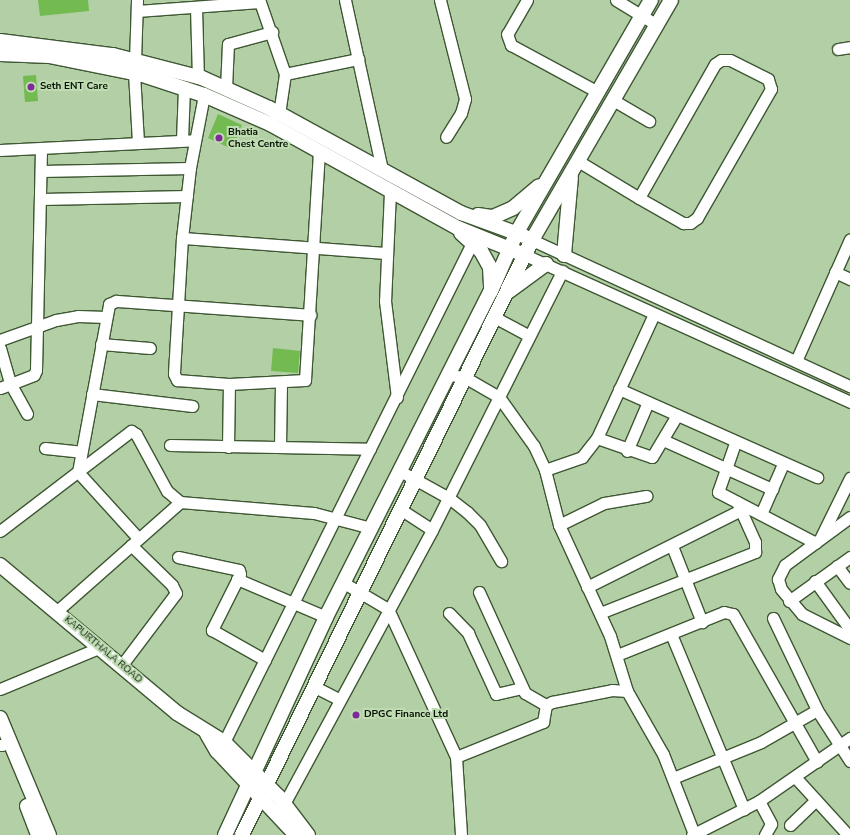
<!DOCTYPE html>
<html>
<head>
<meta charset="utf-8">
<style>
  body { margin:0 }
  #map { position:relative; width:850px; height:835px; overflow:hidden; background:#b2cfa6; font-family:"Nunito Sans",sans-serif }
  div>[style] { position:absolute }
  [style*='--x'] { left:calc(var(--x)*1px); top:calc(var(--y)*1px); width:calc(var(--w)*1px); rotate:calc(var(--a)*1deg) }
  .building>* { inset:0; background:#73bb50 }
  .roads { filter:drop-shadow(1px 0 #3e5733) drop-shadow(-1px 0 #3e5733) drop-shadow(0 1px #3e5733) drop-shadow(0 -1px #3e5733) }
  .minor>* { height:11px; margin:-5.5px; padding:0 5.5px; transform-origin:5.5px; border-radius:5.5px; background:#fff }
  .major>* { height:14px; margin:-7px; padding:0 7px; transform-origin:7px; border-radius:7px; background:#fff }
  .dots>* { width:11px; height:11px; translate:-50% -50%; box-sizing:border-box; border:2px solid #bfdcb3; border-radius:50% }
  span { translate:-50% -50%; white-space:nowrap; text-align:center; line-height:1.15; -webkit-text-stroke:4px #bfdcb3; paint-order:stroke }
  .poi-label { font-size:10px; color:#081205; font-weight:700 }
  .left { translate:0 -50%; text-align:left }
  .street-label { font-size:10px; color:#081205 }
</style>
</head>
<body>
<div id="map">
  <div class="building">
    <div style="clip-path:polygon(38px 0,88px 0,89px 11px,40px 16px)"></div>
    <div style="clip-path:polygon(36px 75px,38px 101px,25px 102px,23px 76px)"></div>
    <div style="clip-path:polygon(218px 114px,242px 125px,232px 149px,208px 138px)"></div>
    <div style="clip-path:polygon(273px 348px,300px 351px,298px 373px,271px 371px)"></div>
  </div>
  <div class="roads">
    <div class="minor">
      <div style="--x:345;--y:0;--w:174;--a:77.7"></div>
      <div style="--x:440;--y:0;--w:102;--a:75.8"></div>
      <div style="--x:465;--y:99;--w:15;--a:106"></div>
      <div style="--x:461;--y:113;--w:28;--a:122"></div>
      <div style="--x:527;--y:0;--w:39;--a:120"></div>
      <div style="--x:507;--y:34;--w:12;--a:70"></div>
      <div style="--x:511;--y:45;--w:99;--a:28.4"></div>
      <div style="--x:616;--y:0;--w:48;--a:31.4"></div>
      <div style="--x:196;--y:7;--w:71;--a:88.4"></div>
      <div style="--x:137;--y:11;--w:123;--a:-4.2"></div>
      <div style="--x:260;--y:2;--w:76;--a:70.9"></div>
      <div style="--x:285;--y:74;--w:40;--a:98.5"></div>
      <div style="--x:838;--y:49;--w:12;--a:-9"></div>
      <div style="--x:135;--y:61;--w:61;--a:-88.1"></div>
      <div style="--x:134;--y:73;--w:70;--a:86.7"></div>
      <div style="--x:285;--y:74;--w:75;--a:-11.6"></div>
      <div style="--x:226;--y:89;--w:45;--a:-87.5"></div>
      <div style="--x:228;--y:44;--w:46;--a:-15.3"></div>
      <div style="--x:204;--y:95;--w:74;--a:100.9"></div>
      <div style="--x:190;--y:168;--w:70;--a:96.5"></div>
      <div style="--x:182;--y:238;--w:136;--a:93.4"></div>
      <div style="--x:174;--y:374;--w:7;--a:63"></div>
      <div style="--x:177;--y:380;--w:52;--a:4.4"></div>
      <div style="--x:229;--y:384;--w:76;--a:-3"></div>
      <div style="--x:305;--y:380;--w:227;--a:-86.5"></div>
      <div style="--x:613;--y:100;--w:42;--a:30.3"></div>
      <div style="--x:182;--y:140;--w:51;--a:-87.8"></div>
      <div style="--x:0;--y:150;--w:195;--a:-2.9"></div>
      <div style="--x:578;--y:161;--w:71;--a:31.2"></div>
      <div style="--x:639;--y:198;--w:51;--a:29.6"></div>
      <div style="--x:683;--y:223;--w:7;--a:0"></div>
      <div style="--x:690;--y:223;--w:9;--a:-36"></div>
      <div style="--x:697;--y:218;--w:149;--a:-60.2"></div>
      <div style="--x:771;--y:89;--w:10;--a:-107"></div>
      <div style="--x:768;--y:79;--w:42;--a:-153.4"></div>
      <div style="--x:730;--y:60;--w:9;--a:180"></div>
      <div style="--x:721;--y:60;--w:7;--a:146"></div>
      <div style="--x:715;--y:64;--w:154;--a:119.6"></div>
      <div style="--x:41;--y:171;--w:149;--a:-1.2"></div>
      <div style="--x:390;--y:192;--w:109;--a:92.6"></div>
      <div style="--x:385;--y:301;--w:97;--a:82.9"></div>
      <div style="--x:41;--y:199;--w:146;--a:-1.2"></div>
      <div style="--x:182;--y:238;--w:205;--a:4.2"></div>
      <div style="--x:532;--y:240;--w:350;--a:24.7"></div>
      <div style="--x:525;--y:255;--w:357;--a:24.3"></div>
      <div style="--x:835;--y:272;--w:17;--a:25"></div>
      <div style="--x:654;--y:314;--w:136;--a:114.7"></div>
      <div style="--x:597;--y:438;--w:58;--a:19.1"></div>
      <div style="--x:652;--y:457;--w:49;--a:-59.2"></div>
      <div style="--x:494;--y:317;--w:40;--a:28"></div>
      <div style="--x:0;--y:340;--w:59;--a:-19.7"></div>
      <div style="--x:56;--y:320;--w:22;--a:-10"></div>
      <div style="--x:78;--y:316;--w:28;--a:2"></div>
      <div style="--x:101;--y:344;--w:49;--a:4.7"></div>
      <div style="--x:0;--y:348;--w:36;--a:74"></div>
      <div style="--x:10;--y:383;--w:35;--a:61"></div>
      <div style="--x:796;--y:361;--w:133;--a:-66.1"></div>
      <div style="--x:447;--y:374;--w:19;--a:12"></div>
      <div style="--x:466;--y:378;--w:38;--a:30"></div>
      <div style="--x:499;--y:397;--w:60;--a:54.5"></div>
      <div style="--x:534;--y:446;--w:26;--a:65"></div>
      <div style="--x:545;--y:470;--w:57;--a:75.7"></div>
      <div style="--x:559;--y:525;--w:122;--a:65.3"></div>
      <div style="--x:610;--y:636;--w:58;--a:72.8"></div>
      <div style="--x:627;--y:691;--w:73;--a:60.3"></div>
      <div style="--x:663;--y:754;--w:86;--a:68.8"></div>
      <div style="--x:0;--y:388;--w:36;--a:-21"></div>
      <div style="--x:34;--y:375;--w:5;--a:-68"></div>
      <div style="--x:36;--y:370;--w:221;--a:-88.7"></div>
      <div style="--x:619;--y:389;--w:217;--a:24"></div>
      <div style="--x:92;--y:394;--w:101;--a:6.8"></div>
      <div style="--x:663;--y:440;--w:120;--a:24.2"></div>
      <div style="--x:735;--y:443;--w:52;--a:109.1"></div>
      <div style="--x:718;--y:492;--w:110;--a:27.5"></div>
      <div style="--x:170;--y:445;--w:200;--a:1.1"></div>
      <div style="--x:228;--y:447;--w:63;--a:-89.1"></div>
      <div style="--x:280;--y:447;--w:63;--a:-89.1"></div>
      <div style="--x:45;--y:448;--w:36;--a:6"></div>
      <div style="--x:627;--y:451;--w:53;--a:-66.8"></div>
      <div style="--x:545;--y:470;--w:39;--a:-19"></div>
      <div style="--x:582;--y:457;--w:24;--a:-52"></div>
      <div style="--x:400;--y:471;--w:56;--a:28.9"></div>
      <div style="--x:449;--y:498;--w:23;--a:38"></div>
      <div style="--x:467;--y:512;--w:18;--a:45"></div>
      <div style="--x:480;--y:525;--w:42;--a:59.7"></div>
      <div style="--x:400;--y:509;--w:38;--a:33"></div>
      <div style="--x:761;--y:514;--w:55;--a:-66.3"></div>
      <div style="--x:850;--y:517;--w:81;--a:143.6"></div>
      <div style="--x:785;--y:565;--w:16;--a:117"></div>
      <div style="--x:778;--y:579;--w:10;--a:73"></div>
      <div style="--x:781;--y:589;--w:33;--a:50"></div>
      <div style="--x:802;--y:614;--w:54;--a:26.6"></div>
      <div style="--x:559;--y:525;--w:50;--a:-26.1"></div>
      <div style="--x:604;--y:503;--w:43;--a:-9.5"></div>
      <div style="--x:0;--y:531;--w:165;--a:-37.4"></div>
      <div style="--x:131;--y:431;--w:6;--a:31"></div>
      <div style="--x:136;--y:434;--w:65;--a:61.5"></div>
      <div style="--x:167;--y:491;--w:17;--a:40"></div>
      <div style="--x:180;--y:502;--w:134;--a:4.7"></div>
      <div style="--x:314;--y:513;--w:59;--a:14.7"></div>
      <div style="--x:821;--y:537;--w:66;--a:-63.8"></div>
      <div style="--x:138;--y:538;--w:89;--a:-132.3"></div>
      <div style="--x:78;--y:472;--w:171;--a:-79.5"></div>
      <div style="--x:109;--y:304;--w:8;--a:-23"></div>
      <div style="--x:116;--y:301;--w:195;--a:4.1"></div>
      <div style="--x:672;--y:546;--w:82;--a:68.5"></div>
      <div style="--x:178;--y:557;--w:62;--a:12"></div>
      <div style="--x:239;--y:570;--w:4;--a:76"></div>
      <div style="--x:240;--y:574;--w:63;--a:116.6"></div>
      <div style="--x:212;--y:630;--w:61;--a:29.5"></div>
      <div style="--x:837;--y:566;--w:21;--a:53"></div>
      <div style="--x:237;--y:579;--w:97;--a:23.1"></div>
      <div style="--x:815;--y:581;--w:58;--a:54.1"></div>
      <div style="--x:344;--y:583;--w:51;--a:30.6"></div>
      <div style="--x:388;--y:609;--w:163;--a:65.3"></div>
      <div style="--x:456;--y:757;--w:94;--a:-21.9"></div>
      <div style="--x:543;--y:722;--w:17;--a:-80"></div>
      <div style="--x:546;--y:705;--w:7;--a:-27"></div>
      <div style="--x:552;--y:702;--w:61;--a:-11.3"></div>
      <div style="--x:612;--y:690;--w:15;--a:4"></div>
      <div style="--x:587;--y:587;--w:172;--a:-26.6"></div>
      <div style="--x:479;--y:592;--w:111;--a:65.5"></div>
      <div style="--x:525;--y:693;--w:24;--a:30"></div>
      <div style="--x:789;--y:601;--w:75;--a:-35.8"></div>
      <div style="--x:57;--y:611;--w:164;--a:-41.5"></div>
      <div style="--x:449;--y:613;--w:28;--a:46"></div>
      <div style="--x:468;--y:633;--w:67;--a:65.3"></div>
      <div style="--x:496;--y:694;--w:27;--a:-13"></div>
      <div style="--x:600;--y:613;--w:167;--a:-21.5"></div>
      <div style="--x:755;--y:552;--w:10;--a:-90"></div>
      <div style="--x:755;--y:542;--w:44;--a:-114.2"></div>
      <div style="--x:773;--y:618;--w:102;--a:64.4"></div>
      <div style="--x:817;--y:710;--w:61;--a:57.1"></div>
      <div style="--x:671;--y:634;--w:190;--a:67.4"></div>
      <div style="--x:617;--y:655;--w:115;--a:-21.9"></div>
      <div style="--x:724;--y:612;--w:9;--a:13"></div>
      <div style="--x:733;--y:614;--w:170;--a:60.4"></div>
      <div style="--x:121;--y:666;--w:91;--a:-53"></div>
      <div style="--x:176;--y:593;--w:9;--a:-117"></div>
      <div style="--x:172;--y:585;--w:57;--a:-135.7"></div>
      <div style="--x:313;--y:686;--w:30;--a:27"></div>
      <div style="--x:0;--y:689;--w:109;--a:-22.6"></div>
      <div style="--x:224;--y:742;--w:557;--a:-63.57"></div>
      <div style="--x:0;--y:745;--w:2;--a:0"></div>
      <div style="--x:456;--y:757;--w:78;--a:86.3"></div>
      <div style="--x:795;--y:777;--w:79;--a:47.6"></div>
      <div style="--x:673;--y:778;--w:95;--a:-22.2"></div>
      <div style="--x:761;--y:742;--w:64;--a:-29.7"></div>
      <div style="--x:759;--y:801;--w:26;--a:62"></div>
      <div style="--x:771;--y:824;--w:13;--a:119"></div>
      <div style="--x:284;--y:804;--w:311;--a:-61.6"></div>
      <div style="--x:432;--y:530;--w:290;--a:-63.3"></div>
      <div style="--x:790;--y:825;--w:36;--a:-44"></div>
      <div style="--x:692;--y:835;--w:75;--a:-26.9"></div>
      <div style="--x:759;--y:801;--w:111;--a:-34.7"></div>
    </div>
    <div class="major">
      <div style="--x:0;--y:41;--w:114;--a:7.1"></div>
      <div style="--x:113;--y:55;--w:92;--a:14.5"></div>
      <div style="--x:202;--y:78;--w:73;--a:24.1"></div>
      <div style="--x:269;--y:108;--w:219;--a:28.7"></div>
      <div style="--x:461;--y:213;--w:67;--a:20.1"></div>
      <div style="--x:0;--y:54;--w:49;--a:2.3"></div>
      <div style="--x:49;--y:56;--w:96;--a:11.4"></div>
      <div style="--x:143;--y:75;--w:64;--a:18.2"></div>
      <div style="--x:204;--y:95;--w:72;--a:23.7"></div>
      <div style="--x:270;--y:124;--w:215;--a:29"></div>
      <div style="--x:458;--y:228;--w:64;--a:22.1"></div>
      <div style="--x:478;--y:215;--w:15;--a:8"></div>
      <div style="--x:493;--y:217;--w:22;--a:-24"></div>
      <div style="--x:513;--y:208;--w:34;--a:-40"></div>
      <div style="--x:461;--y:233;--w:27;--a:42"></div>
      <div style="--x:481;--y:251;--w:18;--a:61"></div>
      <div style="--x:490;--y:267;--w:20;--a:87"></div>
      <div style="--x:564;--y:255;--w:78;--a:-84.9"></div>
      <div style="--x:509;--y:291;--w:46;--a:-36.1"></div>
      <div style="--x:0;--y:565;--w:231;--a:39.9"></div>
      <div style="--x:177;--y:713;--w:55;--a:31.7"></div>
      <div style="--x:224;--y:742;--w:78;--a:45"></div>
      <div style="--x:279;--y:797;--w:48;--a:52.7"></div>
      <div style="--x:0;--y:718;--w:127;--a:67.3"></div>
      <div style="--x:207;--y:734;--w:20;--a:60"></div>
      <div style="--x:217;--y:751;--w:115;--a:46.8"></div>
      <div style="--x:27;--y:806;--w:31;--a:69"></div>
      <div style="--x:225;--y:835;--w:240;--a:-65.1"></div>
      <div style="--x:326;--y:617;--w:365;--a:-63.2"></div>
      <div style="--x:491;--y:291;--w:64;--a:-66.2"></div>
      <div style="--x:517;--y:232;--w:268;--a:-60"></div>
      <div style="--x:242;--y:835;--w:662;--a:-64.02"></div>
      <div style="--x:532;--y:240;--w:277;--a:-59.9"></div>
    </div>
  </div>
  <div class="dots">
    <div style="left:31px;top:87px;background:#7e2a99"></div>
    <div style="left:219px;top:138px;background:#7e2a99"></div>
    <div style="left:356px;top:715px;background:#7e2a99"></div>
  </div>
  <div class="poi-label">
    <span class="left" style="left:40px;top:87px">Seth ENT Care</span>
    <span class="left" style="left:228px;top:138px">Bhatia<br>Chest Centre</span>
    <span class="left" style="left:364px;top:715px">DPGC Finance Ltd</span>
  </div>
  <div class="street-label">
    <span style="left:103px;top:650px;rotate:40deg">KAPURTHALA ROAD</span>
  </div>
</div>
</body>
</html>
